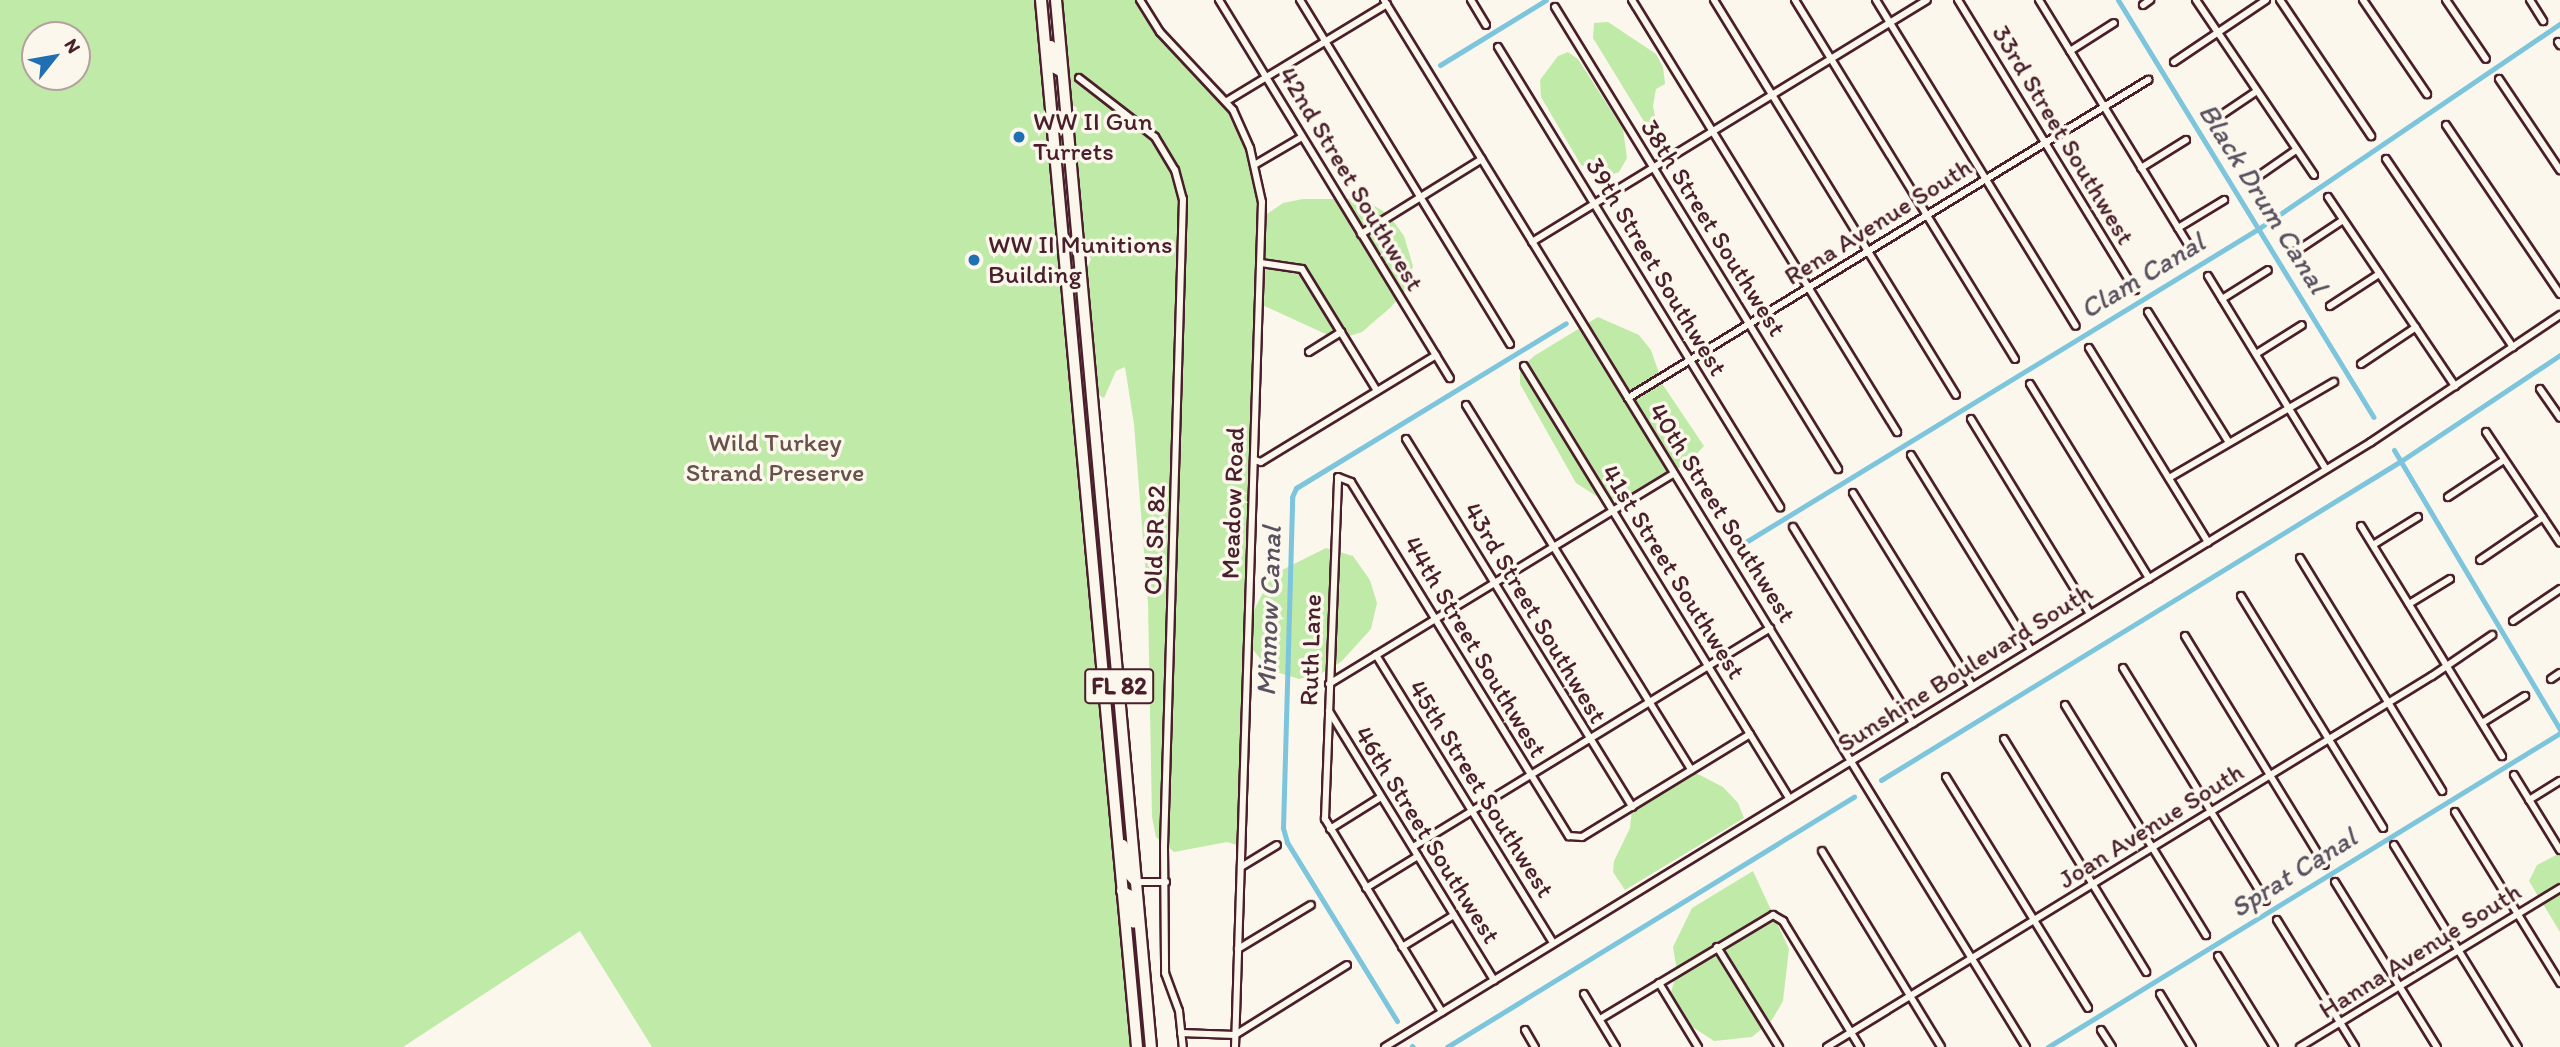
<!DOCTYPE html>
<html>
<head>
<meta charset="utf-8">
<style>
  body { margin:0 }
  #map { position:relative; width:2560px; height:1047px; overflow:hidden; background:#fbf7ec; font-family:Itim,sans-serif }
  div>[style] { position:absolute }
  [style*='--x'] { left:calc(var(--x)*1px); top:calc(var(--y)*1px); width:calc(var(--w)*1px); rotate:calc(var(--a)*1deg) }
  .green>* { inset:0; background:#c0eaa7 }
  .canal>* { height:5px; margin:-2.5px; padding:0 2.5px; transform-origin:2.5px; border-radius:2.5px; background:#7cc5dc }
  .roads { filter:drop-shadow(2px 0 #4a1f2b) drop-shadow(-2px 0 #4a1f2b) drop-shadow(0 2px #4a1f2b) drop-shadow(0 -2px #4a1f2b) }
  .minor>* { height:6px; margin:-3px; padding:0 3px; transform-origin:3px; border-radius:3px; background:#fbf7ec }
  .highway>* { height:10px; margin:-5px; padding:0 5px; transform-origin:5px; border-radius:5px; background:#fbf7ec }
  .dots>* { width:19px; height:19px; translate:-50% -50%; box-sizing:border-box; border:4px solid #fbf7ec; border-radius:50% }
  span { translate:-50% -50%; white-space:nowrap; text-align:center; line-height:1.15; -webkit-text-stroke:7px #fbf7ec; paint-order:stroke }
  .shield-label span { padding:2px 5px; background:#fbf7ec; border:2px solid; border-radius:5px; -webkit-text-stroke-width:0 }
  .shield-label { font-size:24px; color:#4a1f2b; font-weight:700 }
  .poi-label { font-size:26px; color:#4a1f2b }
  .left { translate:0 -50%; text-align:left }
  .street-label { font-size:26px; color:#4a1f2b }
  .park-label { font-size:26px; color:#68524a }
  .water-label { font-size:28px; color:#595160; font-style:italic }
  .north { position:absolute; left:21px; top:21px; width:70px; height:70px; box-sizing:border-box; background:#fbf7ec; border:2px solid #b4a19f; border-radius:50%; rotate:59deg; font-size:19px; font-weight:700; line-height:28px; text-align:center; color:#4a1f2b }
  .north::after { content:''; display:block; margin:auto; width:24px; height:32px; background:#1f6fb2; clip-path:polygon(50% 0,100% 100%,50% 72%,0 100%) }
</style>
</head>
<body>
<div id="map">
  <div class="green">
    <div style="clip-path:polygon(evenodd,0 0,1038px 0,1134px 1047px,652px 1047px,580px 931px,403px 1047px,0 1047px,0 0,35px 35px,77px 35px,77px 77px,35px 77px,35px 35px)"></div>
    <div style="clip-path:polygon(1059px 0,1141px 0,1157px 28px,1224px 91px,1244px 124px,1254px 147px,1264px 216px,1283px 203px,1303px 199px,1363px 199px,1388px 214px,1404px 236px,1413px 266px,1407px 288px,1391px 307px,1362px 332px,1346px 337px,1330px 336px,1260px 304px,1237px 845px,1227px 842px,1174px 852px,1156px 837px,1152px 817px,1148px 603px,1134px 424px,1125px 367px,1116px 371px,1104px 398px,1098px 395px,1084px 276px,1091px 259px,1081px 238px,1073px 132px,1077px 108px,1068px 102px)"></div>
    <div style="clip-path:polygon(1608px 22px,1656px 54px,1663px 67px,1665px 84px,1656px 89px,1653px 106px,1659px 139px,1656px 141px,1593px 38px,1594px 23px)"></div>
    <div style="clip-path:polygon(1568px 52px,1578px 59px,1623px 129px,1627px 158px,1619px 172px,1610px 175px,1581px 165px,1541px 97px,1540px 80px,1558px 56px)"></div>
    <div style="clip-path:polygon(1598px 317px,1639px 335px,1651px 350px,1663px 385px,1704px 446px,1689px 462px,1625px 499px,1601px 499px,1576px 483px,1520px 384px,1520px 369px,1534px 356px)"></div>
    <div style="clip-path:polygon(1326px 548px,1353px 556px,1370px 580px,1377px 603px,1371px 629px,1341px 662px,1320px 674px,1299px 679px,1270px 670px,1253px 650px,1252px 614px,1268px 583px,1282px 570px)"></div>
    <div style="clip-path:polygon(1692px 771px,1723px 787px,1738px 803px,1744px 818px,1625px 890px,1613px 872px,1614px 861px,1630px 828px,1632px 809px)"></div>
    <div style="clip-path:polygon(2560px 853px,2560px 932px,2529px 881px,2537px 865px)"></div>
    <div style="clip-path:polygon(1753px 871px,1789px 949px,1783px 1001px,1772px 1020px,1752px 1037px,1714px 1041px,1691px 1026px,1670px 996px,1677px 971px,1673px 947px,1692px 908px)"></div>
  </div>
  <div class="canal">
    <div style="--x:2118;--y:0;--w:489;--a:58.5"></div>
    <div style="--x:1440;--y:65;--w:124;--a:-31.5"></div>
    <div style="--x:2394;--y:450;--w:326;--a:59.3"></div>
    <div style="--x:1736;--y:548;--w:612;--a:-31.43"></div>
    <div style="--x:2258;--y:229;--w:365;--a:-34.2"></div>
    <div style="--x:1881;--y:780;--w:610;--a:-31.53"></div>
    <div style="--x:2401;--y:461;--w:191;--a:-33.7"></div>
    <div style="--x:1397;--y:1021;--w:210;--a:-121.6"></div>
    <div style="--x:1287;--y:842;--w:15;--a:-106"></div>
    <div style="--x:1283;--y:828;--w:331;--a:-88.4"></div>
    <div style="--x:1292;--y:497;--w:10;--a:-66"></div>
    <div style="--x:1296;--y:488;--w:316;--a:-31.4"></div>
    <div style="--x:1412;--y:1046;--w:1;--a:45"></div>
    <div style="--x:1447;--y:1047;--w:478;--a:-31.6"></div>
    <div style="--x:2048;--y:1047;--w:601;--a:-31.52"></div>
  </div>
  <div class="roads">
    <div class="minor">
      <div style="--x:1140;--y:0;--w:38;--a:58"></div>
      <div style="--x:1160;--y:32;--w:107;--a:46.9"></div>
      <div style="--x:1233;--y:110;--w:42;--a:65.9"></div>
      <div style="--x:1250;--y:148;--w:55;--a:77.5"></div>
      <div style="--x:1262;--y:202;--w:845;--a:91.83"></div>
      <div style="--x:1219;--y:0;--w:443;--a:58.6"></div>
      <div style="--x:1300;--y:0;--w:403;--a:58.6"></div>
      <div style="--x:1384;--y:0;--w:1228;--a:58.48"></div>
      <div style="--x:1471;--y:0;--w:29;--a:59"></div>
      <div style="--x:1632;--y:0;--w:507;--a:58.47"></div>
      <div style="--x:1714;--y:0;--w:463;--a:58.5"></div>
      <div style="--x:1795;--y:0;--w:421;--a:58.5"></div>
      <div style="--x:1876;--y:0;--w:382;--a:58.5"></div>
      <div style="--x:1958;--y:0;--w:340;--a:58.6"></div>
      <div style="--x:2039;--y:0;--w:295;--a:58.6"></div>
      <div style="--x:2196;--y:0;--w:211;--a:56"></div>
      <div style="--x:2280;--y:0;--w:164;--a:56.2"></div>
      <div style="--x:2363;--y:0;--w:114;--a:55.8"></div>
      <div style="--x:2446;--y:0;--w:71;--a:55.9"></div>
      <div style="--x:2530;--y:0;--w:25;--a:58"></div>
      <div style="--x:2143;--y:5;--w:9;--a:-36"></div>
      <div style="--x:1555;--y:7;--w:542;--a:58.51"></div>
      <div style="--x:2558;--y:42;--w:4;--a:56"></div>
      <div style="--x:1498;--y:47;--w:540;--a:58.49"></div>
      <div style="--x:2070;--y:51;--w:52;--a:-32.5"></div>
      <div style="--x:2174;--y:62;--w:111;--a:-34"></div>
      <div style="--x:1079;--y:78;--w:96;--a:37.8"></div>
      <div style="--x:1155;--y:137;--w:39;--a:59"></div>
      <div style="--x:1175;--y:170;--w:30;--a:75"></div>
      <div style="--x:1183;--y:199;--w:648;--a:91.68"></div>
      <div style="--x:1164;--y:847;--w:126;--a:89.5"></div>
      <div style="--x:1165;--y:973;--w:40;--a:69.8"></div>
      <div style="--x:1179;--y:1011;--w:36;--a:84"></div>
      <div style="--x:2499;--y:79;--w:110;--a:56.2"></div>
      <div style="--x:1227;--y:101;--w:187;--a:-31.2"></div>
      <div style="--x:2211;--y:122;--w:55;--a:-34"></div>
      <div style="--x:2446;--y:125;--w:204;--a:56"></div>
      <div style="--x:2386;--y:159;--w:227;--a:56"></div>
      <div style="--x:1256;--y:164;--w:53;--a:-30.4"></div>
      <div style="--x:2141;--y:168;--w:53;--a:-31.9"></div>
      <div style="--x:2250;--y:182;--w:56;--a:-34.8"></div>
      <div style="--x:2328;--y:197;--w:228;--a:56.1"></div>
      <div style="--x:2178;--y:228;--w:54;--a:-31.3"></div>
      <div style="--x:1361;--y:234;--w:142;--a:-31.8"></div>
      <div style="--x:1532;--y:242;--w:463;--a:-31.5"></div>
      <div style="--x:2292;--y:254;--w:61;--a:-33.7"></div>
      <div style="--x:1261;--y:263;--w:41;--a:8.3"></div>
      <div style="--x:1302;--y:269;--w:143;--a:58.4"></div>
      <div style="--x:2208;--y:276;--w:226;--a:58.6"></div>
      <div style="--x:2222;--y:299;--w:54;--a:-32.2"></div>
      <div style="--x:2330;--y:306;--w:59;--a:-33.1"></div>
      <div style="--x:2148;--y:312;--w:152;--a:58.2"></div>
      <div style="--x:2089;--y:348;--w:228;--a:58.5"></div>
      <div style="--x:1309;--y:352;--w:38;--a:-32"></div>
      <div style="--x:2256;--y:354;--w:54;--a:-32.2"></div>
      <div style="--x:2361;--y:364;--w:66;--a:-33.9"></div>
      <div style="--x:1524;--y:366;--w:507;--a:58.47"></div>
      <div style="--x:2030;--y:384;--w:228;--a:58.5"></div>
      <div style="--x:2540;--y:389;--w:35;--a:55"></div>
      <div style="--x:1628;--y:398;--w:610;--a:-31.45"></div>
      <div style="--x:1466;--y:405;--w:429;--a:58.3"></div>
      <div style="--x:1971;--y:419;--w:228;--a:58.6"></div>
      <div style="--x:2486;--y:432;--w:133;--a:56.3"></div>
      <div style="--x:1406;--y:439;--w:432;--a:58.4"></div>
      <div style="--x:1911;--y:455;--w:229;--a:58.4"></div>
      <div style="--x:1254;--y:460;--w:7;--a:16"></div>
      <div style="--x:1261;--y:462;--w:205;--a:-31.4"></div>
      <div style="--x:2169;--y:478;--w:191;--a:-30.2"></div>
      <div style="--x:1853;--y:493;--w:227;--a:58.3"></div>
      <div style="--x:2448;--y:497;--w:67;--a:-33.5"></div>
      <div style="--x:2361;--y:526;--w:270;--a:58.5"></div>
      <div style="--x:1793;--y:527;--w:230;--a:58.5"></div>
      <div style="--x:2373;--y:545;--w:53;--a:-31.9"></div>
      <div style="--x:2300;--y:558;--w:273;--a:58.6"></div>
      <div style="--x:2480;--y:560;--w:76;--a:-34.3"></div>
      <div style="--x:2241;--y:596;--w:272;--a:58.5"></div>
      <div style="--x:2409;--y:604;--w:48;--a:-31.4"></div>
      <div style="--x:2513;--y:621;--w:57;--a:-34.2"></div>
      <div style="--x:2185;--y:636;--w:268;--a:58.6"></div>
      <div style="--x:1376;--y:655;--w:338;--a:58.4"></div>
      <div style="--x:2123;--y:668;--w:273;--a:58.5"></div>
      <div style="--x:2551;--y:679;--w:11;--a:-34"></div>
      <div style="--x:1329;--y:684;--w:404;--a:-31.4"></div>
      <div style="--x:2065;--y:705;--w:270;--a:58.5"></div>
      <div style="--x:1329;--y:711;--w:316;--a:58.5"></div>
      <div style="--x:2482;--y:723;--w:51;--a:-32.1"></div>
      <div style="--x:2004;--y:739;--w:273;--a:58.6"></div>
      <div style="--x:2514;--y:775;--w:88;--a:58.5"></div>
      <div style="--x:1946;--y:777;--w:271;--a:58.4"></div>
      <div style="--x:2529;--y:800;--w:36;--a:-32"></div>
      <div style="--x:2455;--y:812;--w:201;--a:58.4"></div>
      <div style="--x:1330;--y:829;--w:60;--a:-32.1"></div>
      <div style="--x:2394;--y:845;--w:237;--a:58.5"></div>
      <div style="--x:1413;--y:847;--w:419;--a:-31.5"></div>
      <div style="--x:1822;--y:851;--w:229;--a:58.7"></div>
      <div style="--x:1241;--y:867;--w:42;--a:-31.4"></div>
      <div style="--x:1137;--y:882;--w:29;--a:0"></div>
      <div style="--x:2335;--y:882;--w:194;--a:58.3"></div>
      <div style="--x:1366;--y:888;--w:61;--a:-31.6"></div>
      <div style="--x:2277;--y:920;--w:149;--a:58.4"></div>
      <div style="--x:1402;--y:947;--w:61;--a:-31.6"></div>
      <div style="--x:1717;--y:947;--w:118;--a:58.2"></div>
      <div style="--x:1238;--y:949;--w:85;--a:-31.1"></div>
      <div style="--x:2218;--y:956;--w:107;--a:58.4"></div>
      <div style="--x:1659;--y:983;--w:75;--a:58.6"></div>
      <div style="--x:1584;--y:994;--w:62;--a:58.9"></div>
      <div style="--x:2160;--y:994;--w:62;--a:58.9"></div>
      <div style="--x:1442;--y:1012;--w:226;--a:-121.2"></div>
      <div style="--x:1325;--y:819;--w:342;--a:-87.8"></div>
      <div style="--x:1338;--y:477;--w:14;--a:21"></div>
      <div style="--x:1351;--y:482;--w:416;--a:58.4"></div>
      <div style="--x:1569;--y:836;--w:13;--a:4"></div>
      <div style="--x:1582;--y:837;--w:197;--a:-31.5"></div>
      <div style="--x:1600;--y:1019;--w:202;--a:-31"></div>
      <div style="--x:1773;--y:915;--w:12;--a:31"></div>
      <div style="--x:1783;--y:921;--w:148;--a:58.6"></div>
      <div style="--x:1525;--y:1030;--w:20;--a:60"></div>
      <div style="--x:2101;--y:1030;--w:20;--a:57"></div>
      <div style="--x:1181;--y:1033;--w:54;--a:2.1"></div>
      <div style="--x:1235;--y:1035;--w:132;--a:-32"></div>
      <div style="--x:1385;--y:1047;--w:1157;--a:-31.53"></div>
      <div style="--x:2371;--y:442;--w:228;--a:-33.9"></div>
      <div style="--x:1827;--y:1047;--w:710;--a:-31.52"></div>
      <div style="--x:2432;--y:676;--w:73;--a:-34.3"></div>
      <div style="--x:2300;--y:1047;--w:305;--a:-31.4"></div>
    </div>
    <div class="highway">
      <div style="--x:1041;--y:0;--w:1051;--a:84.76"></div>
      <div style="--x:1056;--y:0;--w:1051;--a:84.82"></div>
      <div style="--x:1051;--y:46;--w:22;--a:80"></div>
      <div style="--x:1055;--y:68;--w:8;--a:30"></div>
      <div style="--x:1123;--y:845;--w:28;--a:80"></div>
      <div style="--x:1128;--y:873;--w:12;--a:48"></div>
      <div style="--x:1122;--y:891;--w:8;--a:30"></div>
      <div style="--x:1129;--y:895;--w:28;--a:80"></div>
    </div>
  </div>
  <div class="dots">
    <div style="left:1019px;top:137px;background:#1f6fb2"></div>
    <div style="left:974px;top:260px;background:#1f6fb2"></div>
  </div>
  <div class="shield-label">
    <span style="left:1119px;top:686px">FL 82</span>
  </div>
  <div class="poi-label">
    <span class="left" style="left:1033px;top:137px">WW II Gun<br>Turrets</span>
    <span class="left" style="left:988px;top:260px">WW II Munitions<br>Building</span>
  </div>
  <div class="street-label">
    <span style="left:2063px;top:135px;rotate:59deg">33rd Street Southwest</span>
    <span style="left:1351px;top:179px;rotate:59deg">42nd Street Southwest</span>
    <span style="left:1878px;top:222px;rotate:-32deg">Rena Avenue South</span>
    <span style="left:1713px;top:228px;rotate:58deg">38th Street Southwest</span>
    <span style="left:1656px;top:267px;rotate:59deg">39th Street Southwest</span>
    <span style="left:1233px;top:503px;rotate:-88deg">Meadow Road</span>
    <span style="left:1722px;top:513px;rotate:58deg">40th Street Southwest</span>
    <span style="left:1155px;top:540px;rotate:-88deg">Old SR 82</span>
    <span style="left:1673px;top:572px;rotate:58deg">41st Street Southwest</span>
    <span style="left:1535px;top:613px;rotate:59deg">43rd Street Southwest</span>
    <span style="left:1475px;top:647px;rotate:59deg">44th Street Southwest</span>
    <span style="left:1311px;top:650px;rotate:-88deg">Ruth Lane</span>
    <span style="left:1965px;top:668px;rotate:-32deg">Sunshine Boulevard South</span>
    <span style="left:1481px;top:789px;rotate:58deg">45th Street Southwest</span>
    <span style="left:2151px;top:826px;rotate:-32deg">Joan Avenue South</span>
    <span style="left:1427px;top:835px;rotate:58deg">46th Street Southwest</span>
    <span style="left:2420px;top:951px;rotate:-32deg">Hanna Avenue South</span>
  </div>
  <div class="park-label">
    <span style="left:775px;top:458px">Wild Turkey<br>Strand Preserve</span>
  </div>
  <div class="water-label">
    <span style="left:2264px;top:198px;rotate:58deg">Black Drum Canal</span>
    <span style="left:2142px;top:275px;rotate:-31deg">Clam Canal</span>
    <span style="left:1268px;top:611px;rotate:-88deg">Minnow Canal</span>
    <span style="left:2293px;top:872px;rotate:-32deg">Sprat Canal</span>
  </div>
  <div class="north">N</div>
</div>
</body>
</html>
